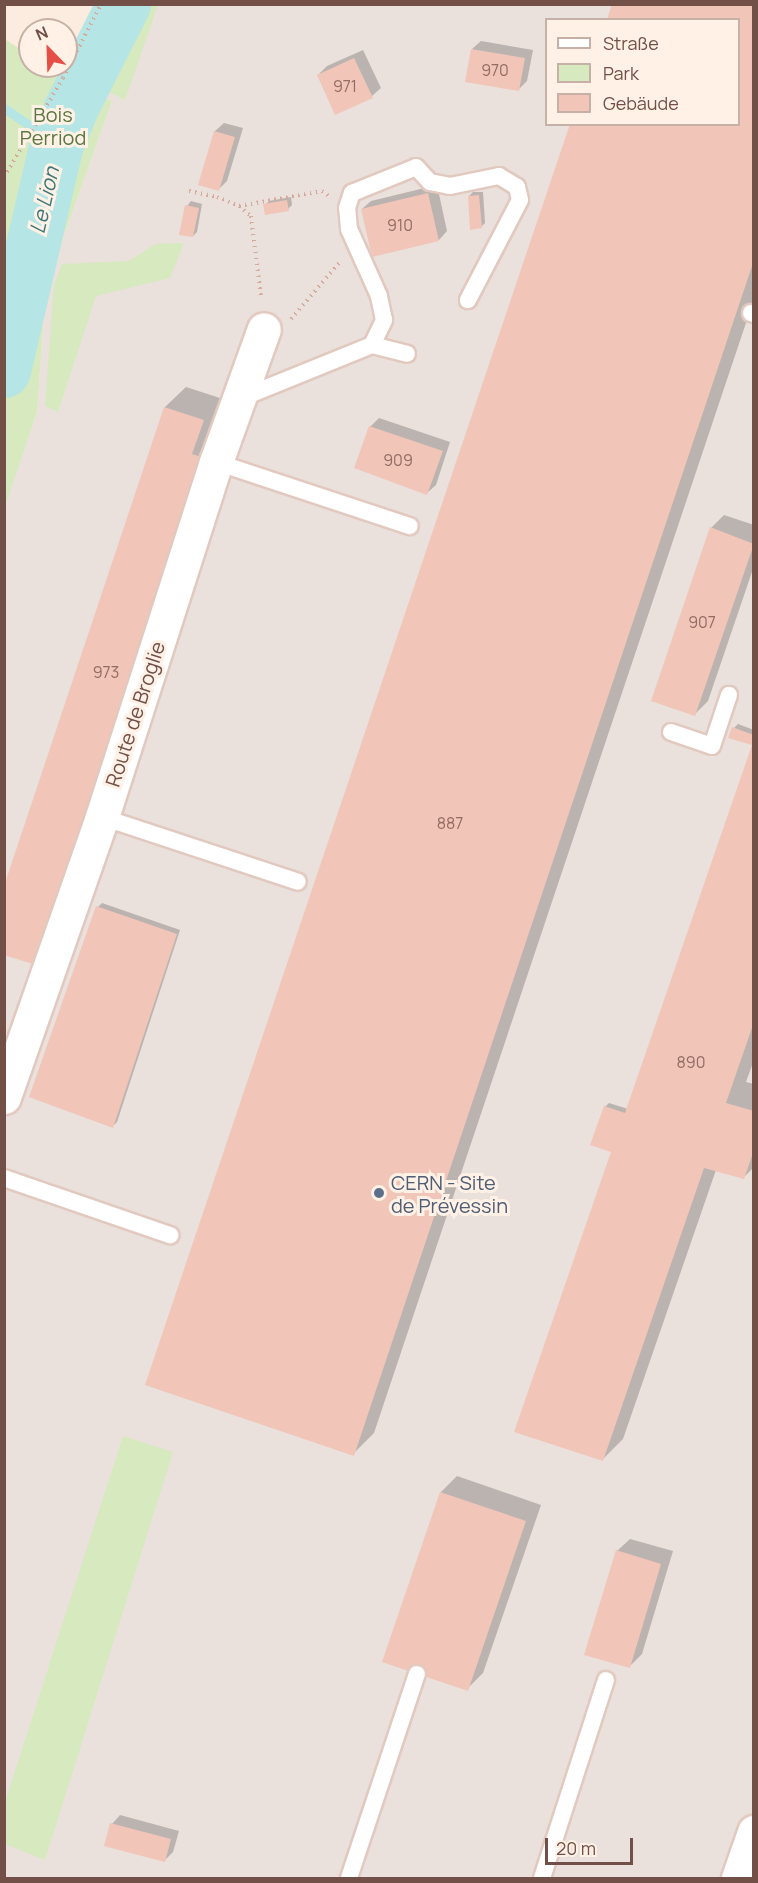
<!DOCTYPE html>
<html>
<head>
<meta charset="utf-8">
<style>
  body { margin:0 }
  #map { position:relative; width:758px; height:1883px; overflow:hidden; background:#fcece0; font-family:Manrope,sans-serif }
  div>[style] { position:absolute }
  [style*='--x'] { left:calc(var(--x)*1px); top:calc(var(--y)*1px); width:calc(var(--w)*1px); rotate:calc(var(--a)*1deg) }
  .industrial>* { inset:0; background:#eae0dc }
  .green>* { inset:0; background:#d7e9bf }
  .shadow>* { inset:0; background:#0003 }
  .stream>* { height:9px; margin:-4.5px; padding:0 4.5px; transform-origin:4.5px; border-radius:4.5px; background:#b5e5e4 }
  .river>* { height:54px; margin:-27px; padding:0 27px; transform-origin:27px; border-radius:27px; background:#b5e5e4 }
  .building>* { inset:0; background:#f1c5b8 }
  .path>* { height:4px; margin-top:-2px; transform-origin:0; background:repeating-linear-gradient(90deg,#d5a99c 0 1.5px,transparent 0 6px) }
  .roads { filter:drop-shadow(2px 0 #e2c9bf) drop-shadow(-2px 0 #e2c9bf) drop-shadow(0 2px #e2c9bf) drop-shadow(0 -2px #e2c9bf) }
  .lane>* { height:16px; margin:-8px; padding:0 8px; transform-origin:8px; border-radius:8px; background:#fff }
  .street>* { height:33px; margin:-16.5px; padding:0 16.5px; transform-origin:16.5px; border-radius:16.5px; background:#fff }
  .dots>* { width:16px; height:16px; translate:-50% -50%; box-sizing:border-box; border:3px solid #fff1e6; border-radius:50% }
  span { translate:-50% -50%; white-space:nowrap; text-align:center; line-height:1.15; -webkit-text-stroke:6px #fff1e6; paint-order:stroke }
  .number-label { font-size:16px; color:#926d64 }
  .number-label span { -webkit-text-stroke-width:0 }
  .park-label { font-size:20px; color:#5a7840 }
  .street-label { font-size:20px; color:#725048 }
  .service-label { font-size:20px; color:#4e5e75 }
  .left { translate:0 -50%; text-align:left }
  .water-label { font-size:21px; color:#3c7878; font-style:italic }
  .frame { position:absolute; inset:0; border:6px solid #725048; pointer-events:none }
  .legend { position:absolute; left:545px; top:18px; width:195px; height:108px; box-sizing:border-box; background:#fff1e6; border:2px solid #c7b1a7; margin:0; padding:8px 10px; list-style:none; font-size:18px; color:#725048 }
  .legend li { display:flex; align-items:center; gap:12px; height:30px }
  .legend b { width:30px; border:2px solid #c7b1a7 }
  .north { position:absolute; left:18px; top:18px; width:60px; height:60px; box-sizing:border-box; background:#fff1e6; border:2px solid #c7b1a7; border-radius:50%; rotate:337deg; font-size:16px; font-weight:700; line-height:24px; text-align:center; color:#725048 }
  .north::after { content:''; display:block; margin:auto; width:21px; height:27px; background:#e54f46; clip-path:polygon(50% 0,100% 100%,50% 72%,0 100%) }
  .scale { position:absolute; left:545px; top:1838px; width:88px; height:27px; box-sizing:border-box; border:3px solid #725048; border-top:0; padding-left:8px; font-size:18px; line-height:21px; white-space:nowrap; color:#725048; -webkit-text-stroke:4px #fff1e6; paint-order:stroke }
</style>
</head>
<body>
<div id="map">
  <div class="industrial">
    <div style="clip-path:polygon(evenodd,112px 5px,753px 5px,753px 1878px,5px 1878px,4px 507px,37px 412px,46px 286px,112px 101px,69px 79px,112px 5px,546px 20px,738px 20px,738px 124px,546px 124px,546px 20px)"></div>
  </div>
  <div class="green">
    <div style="clip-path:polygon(119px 5px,158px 5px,125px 100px,77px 76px)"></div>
    <div style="clip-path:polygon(5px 39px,30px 56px,30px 66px,45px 66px,63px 78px,112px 101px,46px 286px,37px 412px,5px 507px)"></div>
    <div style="clip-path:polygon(184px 243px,170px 278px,96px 296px,58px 412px,45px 406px,54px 285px,62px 264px,129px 261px,155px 244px)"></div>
    <div style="clip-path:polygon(123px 1436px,173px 1452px,45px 1860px,5px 1844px,5px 1802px)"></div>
  </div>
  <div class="shadow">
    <div style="clip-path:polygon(754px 4px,754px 299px,374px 1433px,353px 1454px,738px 124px)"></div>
    <div style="clip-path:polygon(481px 41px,533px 50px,527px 81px,518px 90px,472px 49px)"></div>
    <div style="clip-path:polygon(363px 50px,381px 88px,372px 96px,318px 75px,327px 66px)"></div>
    <div style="clip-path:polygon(224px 123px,243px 128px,227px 181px,219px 189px,215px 131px)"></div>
    <div style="clip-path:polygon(437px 185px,447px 231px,439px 240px,362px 209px,371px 201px)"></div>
    <div style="clip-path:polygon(473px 192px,483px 192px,485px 223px,481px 227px,469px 196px)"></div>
    <div style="clip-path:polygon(291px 197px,292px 205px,288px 209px,265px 205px,269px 201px)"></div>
    <div style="clip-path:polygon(191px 201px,202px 204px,197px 232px,193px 236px,187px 206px)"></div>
    <div style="clip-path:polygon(186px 387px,223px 399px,59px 944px,165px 407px)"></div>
    <div style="clip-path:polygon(379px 418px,450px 442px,436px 485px,427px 493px,370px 427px)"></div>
    <div style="clip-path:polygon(724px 515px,754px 525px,754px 566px,708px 701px,695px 714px,711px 528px)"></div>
    <div style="clip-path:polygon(738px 724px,754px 730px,754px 742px,734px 728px)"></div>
    <div style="clip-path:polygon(754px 746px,754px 1060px,746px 1082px,754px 1084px,754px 1167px,743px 1178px,716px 1170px,623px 1439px,603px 1459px,613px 1151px,605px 1107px,609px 1103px,628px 1109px)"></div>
    <div style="clip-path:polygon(102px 903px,180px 930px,117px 1122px,113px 1126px,31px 1096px,98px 907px)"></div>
    <div style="clip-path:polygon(457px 1476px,541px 1505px,483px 1673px,467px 1689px,384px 1661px,441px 1492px)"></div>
    <div style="clip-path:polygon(630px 1539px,673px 1551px,642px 1654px,629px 1667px,617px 1551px)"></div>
    <div style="clip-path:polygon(120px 1815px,179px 1831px,173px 1852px,164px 1861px,112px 1824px)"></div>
  </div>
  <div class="stream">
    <div style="--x:4;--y:108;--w:64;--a:34.2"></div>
  </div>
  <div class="river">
    <div style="--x:4;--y:371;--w:233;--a:-76.9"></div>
    <div style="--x:57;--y:144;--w:35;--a:-68"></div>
    <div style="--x:70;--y:111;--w:120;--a:-63.2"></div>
  </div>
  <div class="building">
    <div style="clip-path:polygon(612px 4px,754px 4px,754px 260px,354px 1456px,145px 1385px,570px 124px,738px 124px,738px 20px,607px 20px)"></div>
    <div style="clip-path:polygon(471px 49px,525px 58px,519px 91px,465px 82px)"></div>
    <div style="clip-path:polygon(354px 58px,373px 98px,335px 115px,317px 75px)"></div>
    <div style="clip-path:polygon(214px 131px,235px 137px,219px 191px,198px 185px)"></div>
    <div style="clip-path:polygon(428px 193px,439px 241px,372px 257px,361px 209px)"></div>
    <div style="clip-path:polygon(479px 195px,482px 228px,470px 230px,468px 196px)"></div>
    <div style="clip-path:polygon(287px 200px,289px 211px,265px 215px,263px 204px)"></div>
    <div style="clip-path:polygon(185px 205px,199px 208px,193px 237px,179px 235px)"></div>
    <div style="clip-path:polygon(164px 407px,204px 420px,192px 454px,208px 459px,39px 966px,4px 955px,4px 886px)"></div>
    <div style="clip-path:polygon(369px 426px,443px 451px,427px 495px,354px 468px)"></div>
    <div style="clip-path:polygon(710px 527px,754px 544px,695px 716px,651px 701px)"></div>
    <div style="clip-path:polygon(732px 727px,754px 735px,754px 1022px,726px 1103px,754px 1111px,754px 1150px,744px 1179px,704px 1168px,603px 1461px,514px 1432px,611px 1152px,590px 1145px,604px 1106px,625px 1113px,752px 745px,728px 738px)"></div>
    <div style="clip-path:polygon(96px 906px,177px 934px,113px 1128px,29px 1097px)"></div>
    <div style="clip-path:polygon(440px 1492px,526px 1521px,468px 1691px,382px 1662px)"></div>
    <div style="clip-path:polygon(616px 1550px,661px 1564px,630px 1668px,584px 1655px)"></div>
    <div style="clip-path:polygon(110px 1823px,171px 1839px,165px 1862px,104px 1846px)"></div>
  </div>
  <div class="path">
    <div style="--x:4;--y:177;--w:115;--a:-59.2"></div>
    <div style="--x:63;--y:78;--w:83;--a:-62.8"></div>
    <div style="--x:189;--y:191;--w:29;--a:12"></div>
    <div style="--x:217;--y:197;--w:24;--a:22"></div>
    <div style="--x:239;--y:206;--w:84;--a:-10.2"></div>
    <div style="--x:322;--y:191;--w:9;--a:36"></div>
    <div style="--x:239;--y:206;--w:16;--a:40"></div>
    <div style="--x:251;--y:216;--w:83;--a:83"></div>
    <div style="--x:291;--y:319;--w:74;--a:-49.4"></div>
  </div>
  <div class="roads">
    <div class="lane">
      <div style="--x:751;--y:313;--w:3;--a:18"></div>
      <div style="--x:372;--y:345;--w:36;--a:14"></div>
      <div style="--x:239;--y:399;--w:144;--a:-22.1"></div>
      <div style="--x:372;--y:345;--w:28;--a:-64"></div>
      <div style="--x:384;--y:320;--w:25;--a:-102"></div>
      <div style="--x:379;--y:296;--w:73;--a:-114.1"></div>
      <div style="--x:349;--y:229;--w:21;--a:-95"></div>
      <div style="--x:347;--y:208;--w:16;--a:-72"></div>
      <div style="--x:352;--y:193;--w:69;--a:-22.1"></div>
      <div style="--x:416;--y:167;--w:21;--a:47"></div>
      <div style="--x:430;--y:182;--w:20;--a:11"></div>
      <div style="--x:450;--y:186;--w:50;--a:-11.5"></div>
      <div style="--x:499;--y:176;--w:21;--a:31"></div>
      <div style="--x:517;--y:187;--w:13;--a:77"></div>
      <div style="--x:520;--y:200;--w:113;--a:117.5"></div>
      <div style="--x:216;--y:462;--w:204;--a:18.3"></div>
      <div style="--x:671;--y:732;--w:43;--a:18.9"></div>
      <div style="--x:712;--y:746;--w:54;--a:-71.6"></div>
      <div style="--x:102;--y:817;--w:206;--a:18.3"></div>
      <div style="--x:4;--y:1178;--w:176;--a:19"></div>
      <div style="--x:349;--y:1878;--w:215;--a:-71.6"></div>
      <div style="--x:542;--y:1878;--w:208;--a:-72.1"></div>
    </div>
    <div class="street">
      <div style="--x:4;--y:1097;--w:297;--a:-70.7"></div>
      <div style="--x:102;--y:817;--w:373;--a:-72.2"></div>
      <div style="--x:216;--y:462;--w:141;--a:-70.2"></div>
      <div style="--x:738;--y:1878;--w:49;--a:-70.8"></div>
    </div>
  </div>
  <div class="dots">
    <div style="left:379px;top:1193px;background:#5c6f8a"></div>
  </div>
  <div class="number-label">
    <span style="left:495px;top:70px">970</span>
    <span style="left:345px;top:86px">971</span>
    <span style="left:400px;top:225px">910</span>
    <span style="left:398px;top:460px">909</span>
    <span style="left:702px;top:622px">907</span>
    <span style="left:106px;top:672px">973</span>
    <span style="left:450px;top:823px">887</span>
    <span style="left:691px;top:1062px">890</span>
  </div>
  <div class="park-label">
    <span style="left:53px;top:126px">Bois<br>Perriod</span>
  </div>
  <div class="street-label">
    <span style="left:135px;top:714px;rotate:-72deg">Route de Broglie</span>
  </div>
  <div class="service-label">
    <span class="left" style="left:391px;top:1194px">CERN - Site<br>de Prévessin</span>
  </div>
  <div class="water-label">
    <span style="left:44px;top:200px;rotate:-77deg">Le Lion</span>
  </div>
  <div class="frame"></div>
  <ul class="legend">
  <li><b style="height:8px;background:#fff"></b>Straße</li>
  <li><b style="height:16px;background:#d7e9bf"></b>Park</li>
  <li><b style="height:16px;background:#f1c5b8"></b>Gebäude</li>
  </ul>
  <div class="north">N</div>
  <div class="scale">20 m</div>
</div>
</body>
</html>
